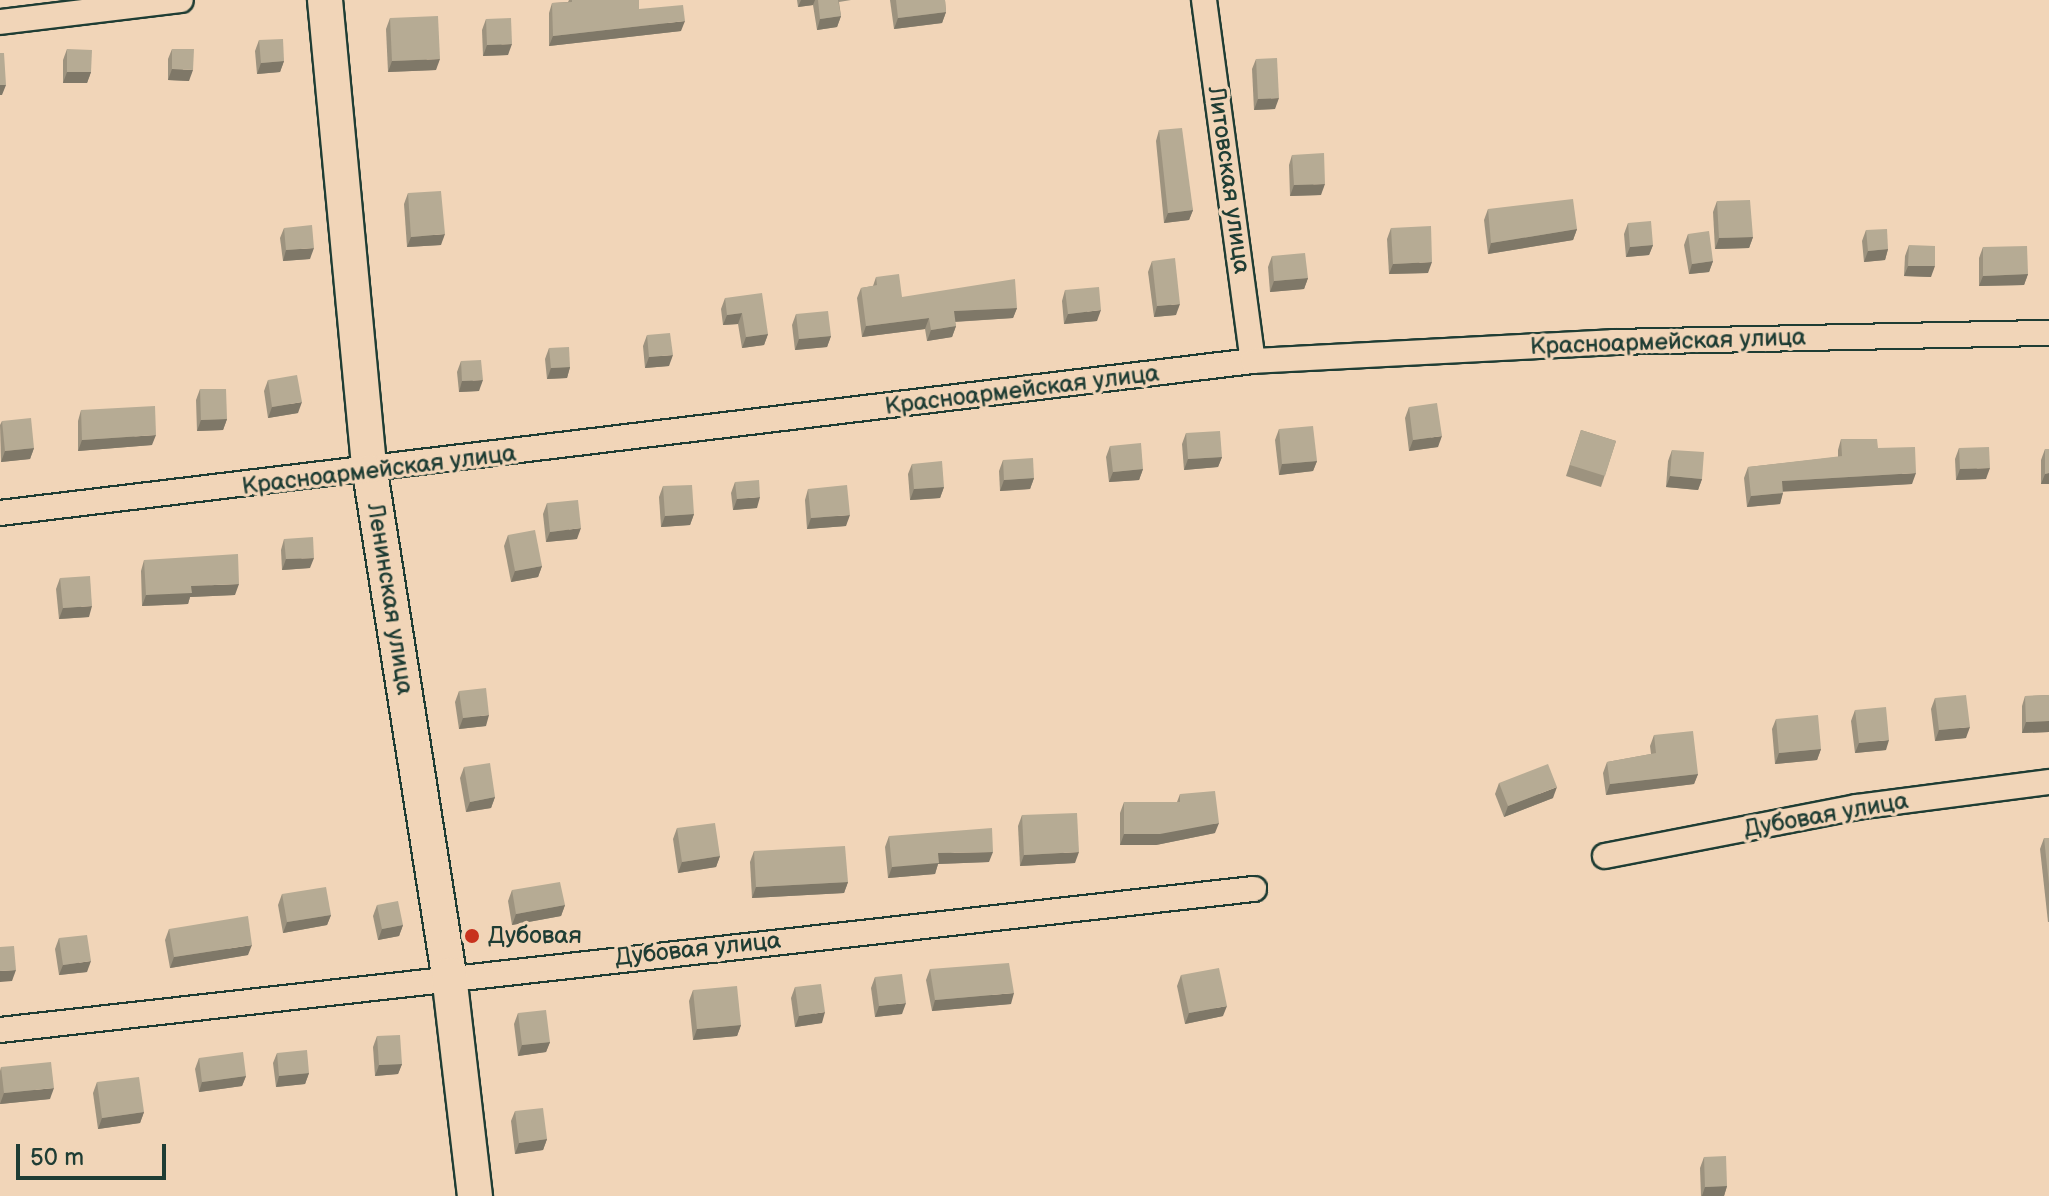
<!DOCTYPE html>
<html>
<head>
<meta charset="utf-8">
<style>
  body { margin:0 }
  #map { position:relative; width:2049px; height:1196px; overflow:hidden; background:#f1d5b8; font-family:"Balsamiq Sans",sans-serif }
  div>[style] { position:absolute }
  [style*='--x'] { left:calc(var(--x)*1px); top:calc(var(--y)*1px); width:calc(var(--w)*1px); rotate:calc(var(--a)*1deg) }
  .roads { filter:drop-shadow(2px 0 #1f3d34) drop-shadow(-2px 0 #1f3d34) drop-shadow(0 2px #1f3d34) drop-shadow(0 -2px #1f3d34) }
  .street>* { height:24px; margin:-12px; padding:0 12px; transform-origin:12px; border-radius:12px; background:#f1d5b8 }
  .secondary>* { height:34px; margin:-17px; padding:0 17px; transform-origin:17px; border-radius:17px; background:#f1d5b8 }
  .wall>* { inset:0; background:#9d937f }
  .shaded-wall>* { inset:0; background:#7f7868 }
  .building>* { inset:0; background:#b6ab94 }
  .dots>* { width:22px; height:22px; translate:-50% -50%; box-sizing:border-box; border:4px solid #f1d5b8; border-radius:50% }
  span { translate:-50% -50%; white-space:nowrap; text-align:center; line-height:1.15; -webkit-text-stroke:7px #f1d5b8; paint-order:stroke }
  .street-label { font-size:24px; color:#1f3d34 }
  .poi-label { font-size:24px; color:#1f3d34 }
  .left { translate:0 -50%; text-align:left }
  .scale { position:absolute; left:16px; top:1144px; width:150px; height:36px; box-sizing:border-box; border:4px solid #1f3d34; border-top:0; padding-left:10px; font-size:24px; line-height:28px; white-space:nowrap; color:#1f3d34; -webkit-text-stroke:6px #f1d5b8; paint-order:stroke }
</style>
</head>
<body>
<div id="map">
  <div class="roads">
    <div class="street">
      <div style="--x:1204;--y:0;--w:364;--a:82.3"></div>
      <div style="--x:0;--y:22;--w:182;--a:-6.9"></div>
      <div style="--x:0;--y:513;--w:1262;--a:-6.92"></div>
      <div style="--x:1253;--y:361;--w:361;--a:-3"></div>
      <div style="--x:1613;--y:342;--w:436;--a:-1.2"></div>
      <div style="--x:1605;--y:856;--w:256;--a:-11"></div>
      <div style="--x:1856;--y:807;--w:195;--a:-7.4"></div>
      <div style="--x:0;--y:1030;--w:1262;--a:-6.42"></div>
    </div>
    <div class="secondary">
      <div style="--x:325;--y:0;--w:474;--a:84.6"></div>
      <div style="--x:370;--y:472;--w:509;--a:81.07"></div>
      <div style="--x:449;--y:975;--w:223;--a:83.3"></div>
    </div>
  </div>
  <div class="wall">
    <div style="clip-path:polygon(569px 0,639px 0,639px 9px,681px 31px,549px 46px,549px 13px,552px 3px,568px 2px)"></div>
    <div style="clip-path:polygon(797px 0,851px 0,839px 2px,841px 16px,837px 27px,817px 30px,813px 5px,798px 7px)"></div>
    <div style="clip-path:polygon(890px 0,945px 0,946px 12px,942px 23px,894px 29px)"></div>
    <div style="clip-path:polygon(390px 18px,436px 70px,388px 72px,386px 29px)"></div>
    <div style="clip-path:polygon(486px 19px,508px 55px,483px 56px,482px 30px)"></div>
    <div style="clip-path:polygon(259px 40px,284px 61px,280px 72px,257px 74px,255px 51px)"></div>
    <div style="clip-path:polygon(67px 49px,91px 72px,87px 83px,63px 83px,63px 60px)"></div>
    <div style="clip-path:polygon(172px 49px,189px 81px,168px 80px,168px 59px)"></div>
    <div style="clip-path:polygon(1256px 59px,1275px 109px,1254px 110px,1252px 69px)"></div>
    <div style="clip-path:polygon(1159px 130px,1193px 210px,1189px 220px,1164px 223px,1156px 141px)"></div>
    <div style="clip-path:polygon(1292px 155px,1321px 195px,1290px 196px,1289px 165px)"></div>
    <div style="clip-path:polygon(408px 193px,441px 245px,407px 247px,404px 204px)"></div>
    <div style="clip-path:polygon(1717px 201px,1753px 237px,1749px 248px,1715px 249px,1713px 212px)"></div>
    <div style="clip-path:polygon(1488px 209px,1577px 229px,1573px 240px,1488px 254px,1484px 220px)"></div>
    <div style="clip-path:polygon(1628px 223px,1653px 245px,1649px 255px,1626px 257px,1624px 234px)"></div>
    <div style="clip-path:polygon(284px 228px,310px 259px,283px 261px,280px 238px)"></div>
    <div style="clip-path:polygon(1391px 228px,1428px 273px,1389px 274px,1387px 239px)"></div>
    <div style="clip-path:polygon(1866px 230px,1888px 249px,1885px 260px,1864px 262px,1862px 241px)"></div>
    <div style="clip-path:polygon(1688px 234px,1713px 261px,1709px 272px,1689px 274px,1684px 245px)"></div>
    <div style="clip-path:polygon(1909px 245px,1931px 277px,1904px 276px,1905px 256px)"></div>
    <div style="clip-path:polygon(1983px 247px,2028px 274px,2024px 285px,1979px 286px,1979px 258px)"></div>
    <div style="clip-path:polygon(1272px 256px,1308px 278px,1304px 289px,1270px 292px,1268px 267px)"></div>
    <div style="clip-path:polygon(1152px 261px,1176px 315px,1154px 317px,1148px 272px)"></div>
    <div style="clip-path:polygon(876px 277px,902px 297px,1017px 308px,1013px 318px,955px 322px,956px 326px,952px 337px,927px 341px,925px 329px,862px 337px,857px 298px,861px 288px,873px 286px)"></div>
    <div style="clip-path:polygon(1065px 290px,1097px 321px,1064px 324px,1062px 301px)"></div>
    <div style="clip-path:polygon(725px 298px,768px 334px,764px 345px,742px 348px,738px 324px,723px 325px,721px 309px)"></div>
    <div style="clip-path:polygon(796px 314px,831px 336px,827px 347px,795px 350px,792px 325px)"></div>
    <div style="clip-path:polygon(647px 335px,669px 366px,645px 368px,643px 346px)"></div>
    <div style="clip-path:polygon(549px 348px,570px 367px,567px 378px,547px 379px,545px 359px)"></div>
    <div style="clip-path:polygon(461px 361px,479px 391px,459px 392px,457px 372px)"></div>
    <div style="clip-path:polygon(268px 380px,298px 413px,268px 418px,264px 391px)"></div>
    <div style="clip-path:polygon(200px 389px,227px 419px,223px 430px,197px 431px,196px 400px)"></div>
    <div style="clip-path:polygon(1409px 407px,1438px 447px,1409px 451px,1405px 418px)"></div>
    <div style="clip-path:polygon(81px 410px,152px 445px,78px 451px,78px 421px)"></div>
    <div style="clip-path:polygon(2px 421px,34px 448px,30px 459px,1px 462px,0 425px)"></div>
    <div style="clip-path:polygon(1279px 429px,1317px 461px,1313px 471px,1279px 475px,1275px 440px)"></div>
    <div style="clip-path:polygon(1581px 430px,1616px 441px,1601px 487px,1566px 476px)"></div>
    <div style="clip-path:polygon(1186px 433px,1222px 457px,1218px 467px,1184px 470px,1182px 444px)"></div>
    <div style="clip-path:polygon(1841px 439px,1878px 448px,1912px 484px,1783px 491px,1780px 504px,1747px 507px,1744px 478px,1748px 467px,1838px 457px,1838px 450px)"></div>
    <div style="clip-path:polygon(1110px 446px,1143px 469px,1139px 480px,1109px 482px,1106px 457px)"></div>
    <div style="clip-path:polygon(1959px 448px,1986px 479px,1956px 480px,1955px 459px)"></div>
    <div style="clip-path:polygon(2045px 449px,2049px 449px,2049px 484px,2041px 484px,2041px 460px)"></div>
    <div style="clip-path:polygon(1672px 450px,1702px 479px,1698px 490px,1666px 487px,1668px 461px)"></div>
    <div style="clip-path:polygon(1003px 460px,1034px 478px,1030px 489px,1000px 491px,999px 471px)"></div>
    <div style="clip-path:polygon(912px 464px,944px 487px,940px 498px,910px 500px,908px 474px)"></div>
    <div style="clip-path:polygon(735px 482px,757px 508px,733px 510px,731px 493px)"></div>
    <div style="clip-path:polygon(663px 486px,694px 514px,690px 525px,661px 527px,659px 497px)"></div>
    <div style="clip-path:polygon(808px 489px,846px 526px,807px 529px,805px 500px)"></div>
    <div style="clip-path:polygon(547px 503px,577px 539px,546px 542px,543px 514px)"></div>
    <div style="clip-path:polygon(508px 535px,542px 566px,538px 577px,511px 582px,504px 546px)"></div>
    <div style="clip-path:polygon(284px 539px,310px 568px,282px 570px,281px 550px)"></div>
    <div style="clip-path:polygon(144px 560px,235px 595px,190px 597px,188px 604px,142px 606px,141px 571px)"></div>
    <div style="clip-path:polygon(60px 578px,89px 617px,59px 619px,56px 589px)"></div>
    <div style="clip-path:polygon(459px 691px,486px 726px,459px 729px,455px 702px)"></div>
    <div style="clip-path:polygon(2049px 695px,2049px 732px,2022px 733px,2022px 706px,2025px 696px)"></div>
    <div style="clip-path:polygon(1935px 698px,1966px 738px,1935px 741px,1931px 709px)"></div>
    <div style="clip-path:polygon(1855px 710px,1886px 750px,1855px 753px,1851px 721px)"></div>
    <div style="clip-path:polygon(1776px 719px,1821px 749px,1817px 760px,1775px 764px,1772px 729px)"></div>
    <div style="clip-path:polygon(1654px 735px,1698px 774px,1694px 784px,1606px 795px,1603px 773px,1607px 762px,1651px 754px,1650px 746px)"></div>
    <div style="clip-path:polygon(464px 767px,495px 797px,491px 808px,466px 812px,460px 778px)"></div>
    <div style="clip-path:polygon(1499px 783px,1553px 798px,1504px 817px,1495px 794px)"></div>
    <div style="clip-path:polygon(1180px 794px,1215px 833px,1156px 845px,1120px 845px,1120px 813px,1124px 802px,1177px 802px)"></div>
    <div style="clip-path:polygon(1022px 815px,1075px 863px,1020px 866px,1018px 826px)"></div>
    <div style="clip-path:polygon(677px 828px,720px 856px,716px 867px,678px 873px,673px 839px)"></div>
    <div style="clip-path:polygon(889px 836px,989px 862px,938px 864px,935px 874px,888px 878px,885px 847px)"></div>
    <div style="clip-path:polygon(2044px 838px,2049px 838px,2049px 922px,2048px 922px,2040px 849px)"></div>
    <div style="clip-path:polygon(754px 851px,848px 882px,844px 893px,752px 898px,750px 862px)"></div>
    <div style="clip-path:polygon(512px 890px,565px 905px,561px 916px,512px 925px,508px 901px)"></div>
    <div style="clip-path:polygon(282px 894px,331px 915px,327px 925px,283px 933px,278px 905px)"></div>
    <div style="clip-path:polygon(377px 905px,403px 925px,399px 936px,378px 940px,373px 916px)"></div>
    <div style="clip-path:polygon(169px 929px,248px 955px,170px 968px,165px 940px)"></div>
    <div style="clip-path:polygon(59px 938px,87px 972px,59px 975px,55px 949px)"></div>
    <div style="clip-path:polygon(930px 969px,1011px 1004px,932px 1011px,926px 980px)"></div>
    <div style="clip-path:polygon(1181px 975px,1223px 1016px,1185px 1024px,1177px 986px)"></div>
    <div style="clip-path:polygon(875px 977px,902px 1014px,875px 1017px,871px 988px)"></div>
    <div style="clip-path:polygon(795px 987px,822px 1023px,795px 1027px,791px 998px)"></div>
    <div style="clip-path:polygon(693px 990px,741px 1025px,737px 1036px,693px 1040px,689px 1001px)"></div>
    <div style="clip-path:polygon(518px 1013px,550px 1042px,546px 1052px,518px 1056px,514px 1024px)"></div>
    <div style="clip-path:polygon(377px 1036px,402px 1064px,398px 1074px,375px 1076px,373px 1047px)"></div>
    <div style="clip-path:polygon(277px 1053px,309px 1073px,305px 1084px,276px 1087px,273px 1063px)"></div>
    <div style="clip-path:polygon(199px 1058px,246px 1076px,242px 1086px,199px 1092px,195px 1069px)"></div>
    <div style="clip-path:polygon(1px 1067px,50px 1099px,0 1104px,0 1071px)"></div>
    <div style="clip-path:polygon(97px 1082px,144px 1112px,140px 1123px,98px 1129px,93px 1093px)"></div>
    <div style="clip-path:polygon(515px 1111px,547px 1139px,543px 1150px,515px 1154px,511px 1121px)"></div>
    <div style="clip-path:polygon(1704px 1157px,1727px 1186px,1724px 1196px,1701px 1196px,1700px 1168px)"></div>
  </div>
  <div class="shaded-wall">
    <div style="clip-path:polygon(801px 0,815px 0,813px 5px,798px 7px)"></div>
    <div style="clip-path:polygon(946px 12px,942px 23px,894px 29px,898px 18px)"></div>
    <div style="clip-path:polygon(841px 16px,837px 27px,817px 30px,820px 19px)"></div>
    <div style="clip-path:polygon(685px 21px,681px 31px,549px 46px,553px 36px)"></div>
    <div style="clip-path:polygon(512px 44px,508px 55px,483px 56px,487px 45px)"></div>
    <div style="clip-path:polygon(440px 59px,436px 70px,388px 72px,392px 61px)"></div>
    <div style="clip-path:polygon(284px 61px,280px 72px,257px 74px,261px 63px)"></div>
    <div style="clip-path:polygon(172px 69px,193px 70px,189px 81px,168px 80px)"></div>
    <div style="clip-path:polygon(67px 72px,91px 72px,87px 83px,63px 83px)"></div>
    <div style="clip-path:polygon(0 85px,6px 85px,2px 95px,0 95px)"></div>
    <div style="clip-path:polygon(1279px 98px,1275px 109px,1254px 110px,1258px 99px)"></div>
    <div style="clip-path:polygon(1325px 184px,1321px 195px,1290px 196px,1294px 185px)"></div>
    <div style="clip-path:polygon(1193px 210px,1189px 220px,1164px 223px,1168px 213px)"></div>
    <div style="clip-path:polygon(1577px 229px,1573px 240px,1488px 254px,1491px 243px)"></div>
    <div style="clip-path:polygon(445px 234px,441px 245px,407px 247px,411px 237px)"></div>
    <div style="clip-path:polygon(1753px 237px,1749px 248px,1715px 249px,1719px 238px)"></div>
    <div style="clip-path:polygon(1653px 245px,1649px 255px,1626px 257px,1630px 247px)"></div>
    <div style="clip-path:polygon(314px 248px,310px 259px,283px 261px,286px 250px)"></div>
    <div style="clip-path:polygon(1888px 249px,1885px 260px,1864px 262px,1868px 251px)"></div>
    <div style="clip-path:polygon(1713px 261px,1709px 272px,1689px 274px,1692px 264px)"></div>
    <div style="clip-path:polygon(1432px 262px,1428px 273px,1389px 274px,1393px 264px)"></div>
    <div style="clip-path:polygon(1908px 266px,1935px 266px,1931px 277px,1904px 276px)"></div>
    <div style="clip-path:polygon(2028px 274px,2024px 285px,1979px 286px,1983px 276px)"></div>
    <div style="clip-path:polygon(1308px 278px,1304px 289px,1270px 292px,1274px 281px)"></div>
    <div style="clip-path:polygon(1180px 304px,1176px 315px,1154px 317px,1157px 306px)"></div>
    <div style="clip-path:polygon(1017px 308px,1013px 318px,950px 322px,954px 311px)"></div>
    <div style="clip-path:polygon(1101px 310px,1097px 321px,1064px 324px,1068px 314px)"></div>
    <div style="clip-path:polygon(742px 313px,738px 324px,723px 325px,727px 315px)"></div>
    <div style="clip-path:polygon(929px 318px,925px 329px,862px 337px,866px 326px)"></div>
    <div style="clip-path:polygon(956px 326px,952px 337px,927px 341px,931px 330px)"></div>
    <div style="clip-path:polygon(768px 334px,764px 345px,742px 348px,746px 337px)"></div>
    <div style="clip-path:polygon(831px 336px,827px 347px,795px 350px,799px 339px)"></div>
    <div style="clip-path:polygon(673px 355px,669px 366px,645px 368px,649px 357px)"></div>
    <div style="clip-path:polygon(570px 367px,567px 378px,547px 379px,551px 368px)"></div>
    <div style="clip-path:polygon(483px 380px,479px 391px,459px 392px,462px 381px)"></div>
    <div style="clip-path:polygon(302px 402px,298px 413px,268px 418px,272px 407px)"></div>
    <div style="clip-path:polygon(227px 419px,223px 430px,197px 431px,201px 420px)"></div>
    <div style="clip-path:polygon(156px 435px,152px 445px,78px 451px,82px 440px)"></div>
    <div style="clip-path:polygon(1442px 436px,1438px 447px,1409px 451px,1413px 440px)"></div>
    <div style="clip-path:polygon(34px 448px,30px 459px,1px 462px,5px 451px)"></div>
    <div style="clip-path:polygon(1222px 457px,1218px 467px,1184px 470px,1188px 459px)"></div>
    <div style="clip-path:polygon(1317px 461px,1313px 471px,1279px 475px,1282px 464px)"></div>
    <div style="clip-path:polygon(1990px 468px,1986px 479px,1956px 480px,1960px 469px)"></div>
    <div style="clip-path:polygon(1143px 469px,1139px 480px,1109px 482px,1113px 472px)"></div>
    <div style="clip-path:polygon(1916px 473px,1912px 484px,1778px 492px,1782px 481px)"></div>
    <div style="clip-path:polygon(2049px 473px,2049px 484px,2041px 484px,2045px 474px)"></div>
    <div style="clip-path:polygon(1670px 476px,1702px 479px,1698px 490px,1666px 487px)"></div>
    <div style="clip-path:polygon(1034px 478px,1030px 489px,1000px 491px,1004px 480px)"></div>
    <div style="clip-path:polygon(944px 487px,940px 498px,910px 500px,914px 489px)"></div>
    <div style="clip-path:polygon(1783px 493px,1780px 504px,1747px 507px,1751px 496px)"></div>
    <div style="clip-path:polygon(760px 497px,757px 508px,733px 510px,737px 499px)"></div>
    <div style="clip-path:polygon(694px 514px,690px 525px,661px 527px,665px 516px)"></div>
    <div style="clip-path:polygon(850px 515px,846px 526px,807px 529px,811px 518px)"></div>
    <div style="clip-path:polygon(581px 528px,577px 539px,546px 542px,550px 532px)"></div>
    <div style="clip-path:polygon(314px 558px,310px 568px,282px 570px,286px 559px)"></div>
    <div style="clip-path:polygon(542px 566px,538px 577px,511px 582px,515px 571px)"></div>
    <div style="clip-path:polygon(239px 584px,235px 595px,190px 597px,188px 604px,142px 606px,146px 595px,191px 586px)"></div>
    <div style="clip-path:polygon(92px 606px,89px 617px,59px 619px,63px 608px)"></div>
    <div style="clip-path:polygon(489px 715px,486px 726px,459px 729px,463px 718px)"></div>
    <div style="clip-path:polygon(2049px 721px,2049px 732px,2022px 733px,2026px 722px)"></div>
    <div style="clip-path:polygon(1970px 727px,1966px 738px,1935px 741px,1939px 730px)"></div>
    <div style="clip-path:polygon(1889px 740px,1886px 750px,1855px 753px,1859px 743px)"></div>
    <div style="clip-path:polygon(1821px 749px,1817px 760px,1775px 764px,1779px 753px)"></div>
    <div style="clip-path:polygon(1698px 774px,1694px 784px,1606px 795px,1610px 784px)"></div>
    <div style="clip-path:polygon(1557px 787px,1553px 798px,1504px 817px,1508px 806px)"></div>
    <div style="clip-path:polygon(495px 797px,491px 808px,466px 812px,470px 802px)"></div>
    <div style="clip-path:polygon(1219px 823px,1215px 833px,1156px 845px,1120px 845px,1124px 834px)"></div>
    <div style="clip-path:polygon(993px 852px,989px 862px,938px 864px,935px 874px,888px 878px,892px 867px,938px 853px)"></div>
    <div style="clip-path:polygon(1079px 852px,1075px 863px,1020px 866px,1024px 855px)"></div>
    <div style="clip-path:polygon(720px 856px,716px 867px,678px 873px,682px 862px)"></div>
    <div style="clip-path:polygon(848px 882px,844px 893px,752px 898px,756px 887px)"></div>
    <div style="clip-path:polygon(565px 905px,561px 916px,512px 925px,516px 914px)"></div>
    <div style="clip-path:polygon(331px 915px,327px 925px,283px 933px,287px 922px)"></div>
    <div style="clip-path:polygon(403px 925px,399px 936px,378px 940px,382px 929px)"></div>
    <div style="clip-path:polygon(252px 945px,248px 955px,170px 968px,174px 957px)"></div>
    <div style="clip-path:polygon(91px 961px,87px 972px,59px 975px,63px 965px)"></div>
    <div style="clip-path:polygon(16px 970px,12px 981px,0 982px,0 971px)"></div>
    <div style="clip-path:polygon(1014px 993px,1011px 1004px,932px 1011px,935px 1000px)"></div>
    <div style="clip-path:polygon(906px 1003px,902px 1014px,875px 1017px,879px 1006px)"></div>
    <div style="clip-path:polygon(1227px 1006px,1223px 1016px,1185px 1024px,1189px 1013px)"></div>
    <div style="clip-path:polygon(825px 1012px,822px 1023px,795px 1027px,799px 1016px)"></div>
    <div style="clip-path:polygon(741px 1025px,737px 1036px,693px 1040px,697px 1029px)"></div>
    <div style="clip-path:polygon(550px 1042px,546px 1052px,518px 1056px,522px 1045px)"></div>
    <div style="clip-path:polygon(402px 1064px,398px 1074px,375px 1076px,379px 1065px)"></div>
    <div style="clip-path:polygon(309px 1073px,305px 1084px,276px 1087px,279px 1076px)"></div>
    <div style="clip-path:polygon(246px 1076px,242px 1086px,199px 1092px,202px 1082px)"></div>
    <div style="clip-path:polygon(54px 1088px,50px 1099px,0 1104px,4px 1093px)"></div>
    <div style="clip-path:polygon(144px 1112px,140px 1123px,98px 1129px,102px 1118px)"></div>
    <div style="clip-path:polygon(547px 1139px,543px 1150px,515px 1154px,519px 1143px)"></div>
    <div style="clip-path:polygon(1727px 1186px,1724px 1196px,1702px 1196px,1705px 1187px)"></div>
  </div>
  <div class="building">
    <div style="clip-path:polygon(572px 0,639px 0,639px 9px,683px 5px,685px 21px,553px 36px,552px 3px,572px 2px)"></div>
    <div style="clip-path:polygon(818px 0,838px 0,841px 16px,820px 19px)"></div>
    <div style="clip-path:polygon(896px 0,945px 0,946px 12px,898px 18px)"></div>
    <div style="clip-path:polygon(438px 16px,440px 59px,392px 61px,390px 18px)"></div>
    <div style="clip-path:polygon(511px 18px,512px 44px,487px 45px,486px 19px)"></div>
    <div style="clip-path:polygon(283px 39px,284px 61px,261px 63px,259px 40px)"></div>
    <div style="clip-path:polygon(67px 49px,92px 50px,91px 72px,67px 72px)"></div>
    <div style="clip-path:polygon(172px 49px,194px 49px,193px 70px,172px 69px)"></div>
    <div style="clip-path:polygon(0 53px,4px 53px,6px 85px,0 85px)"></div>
    <div style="clip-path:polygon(1277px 58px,1279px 98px,1258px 99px,1256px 59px)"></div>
    <div style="clip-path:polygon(1182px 128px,1193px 210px,1168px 213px,1159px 130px)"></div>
    <div style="clip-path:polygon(1324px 153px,1325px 184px,1294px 185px,1292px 155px)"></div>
    <div style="clip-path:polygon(441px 191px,445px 234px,411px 237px,408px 193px)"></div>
    <div style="clip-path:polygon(1573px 199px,1577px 229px,1491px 243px,1488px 209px)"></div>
    <div style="clip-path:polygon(1750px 200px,1753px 237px,1719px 238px,1717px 201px)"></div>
    <div style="clip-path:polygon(1651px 221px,1653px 245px,1630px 247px,1628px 223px)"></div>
    <div style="clip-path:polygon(312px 225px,314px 248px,286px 250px,284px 228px)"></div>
    <div style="clip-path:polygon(1431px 226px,1432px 262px,1393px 264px,1391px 228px)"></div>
    <div style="clip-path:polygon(1887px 229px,1888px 249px,1868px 251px,1866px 230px)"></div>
    <div style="clip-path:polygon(1709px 231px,1713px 261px,1692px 264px,1688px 234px)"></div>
    <div style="clip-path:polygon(1909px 245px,1935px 246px,1935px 266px,1908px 266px)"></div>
    <div style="clip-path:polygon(2027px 246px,2028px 274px,1983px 276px,1983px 247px)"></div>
    <div style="clip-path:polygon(1305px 253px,1308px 278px,1274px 281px,1272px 256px)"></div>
    <div style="clip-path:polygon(1175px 258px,1180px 304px,1157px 306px,1152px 261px)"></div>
    <div style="clip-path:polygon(899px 274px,902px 297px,1015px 279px,1017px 308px,954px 311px,956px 326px,931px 330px,929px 318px,866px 326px,861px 288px,877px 285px,876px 277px)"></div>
    <div style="clip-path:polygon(1099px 287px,1101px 310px,1068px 314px,1065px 290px)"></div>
    <div style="clip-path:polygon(762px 293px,768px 334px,746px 337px,742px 313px,727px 315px,725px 298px)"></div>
    <div style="clip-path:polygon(828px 311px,831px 336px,799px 339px,796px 314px)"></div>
    <div style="clip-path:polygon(670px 333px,673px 355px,649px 357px,647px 335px)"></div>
    <div style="clip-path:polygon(569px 347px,570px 367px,551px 368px,549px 348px)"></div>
    <div style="clip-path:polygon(481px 360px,483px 380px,462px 381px,461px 361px)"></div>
    <div style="clip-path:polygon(297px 375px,302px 402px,272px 407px,268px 380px)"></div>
    <div style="clip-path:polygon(200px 389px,226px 389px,227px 419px,201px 420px)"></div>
    <div style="clip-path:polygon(1437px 403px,1442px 436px,1413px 440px,1409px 407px)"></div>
    <div style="clip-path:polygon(155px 406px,156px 435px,82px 440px,81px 410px)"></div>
    <div style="clip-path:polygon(31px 418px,34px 448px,5px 451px,2px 421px)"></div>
    <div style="clip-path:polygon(1313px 426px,1317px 461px,1282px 464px,1279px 429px)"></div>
    <div style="clip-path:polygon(1581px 430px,1616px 441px,1605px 476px,1570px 465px)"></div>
    <div style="clip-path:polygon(1220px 431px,1222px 457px,1188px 459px,1186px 433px)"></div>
    <div style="clip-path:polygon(1841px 439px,1877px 439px,1878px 448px,1915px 447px,1916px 473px,1782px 481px,1783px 493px,1751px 496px,1748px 467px,1842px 456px)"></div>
    <div style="clip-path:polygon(1141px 443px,1143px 469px,1113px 472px,1110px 446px)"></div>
    <div style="clip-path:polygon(1989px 447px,1990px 468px,1960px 469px,1959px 448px)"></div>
    <div style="clip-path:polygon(2045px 449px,2049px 449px,2049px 473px,2045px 474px)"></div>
    <div style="clip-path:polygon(1672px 450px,1704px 452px,1702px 479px,1670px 476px)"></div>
    <div style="clip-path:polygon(1033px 458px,1034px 478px,1004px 480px,1003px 460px)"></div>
    <div style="clip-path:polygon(942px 461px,944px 487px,914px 489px,912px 464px)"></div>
    <div style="clip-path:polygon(759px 480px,760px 497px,737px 499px,735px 482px)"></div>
    <div style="clip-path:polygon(692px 485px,694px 514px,665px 516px,663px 486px)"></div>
    <div style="clip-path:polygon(847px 485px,850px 515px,811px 518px,808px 489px)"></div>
    <div style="clip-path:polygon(578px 500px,581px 528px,550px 532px,547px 503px)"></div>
    <div style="clip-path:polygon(535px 530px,542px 566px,515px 571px,508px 535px)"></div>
    <div style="clip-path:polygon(313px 537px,314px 558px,286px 559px,284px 539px)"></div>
    <div style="clip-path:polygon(238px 554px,239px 584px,191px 586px,192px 593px,146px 595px,144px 560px)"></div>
    <div style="clip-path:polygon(90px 576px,92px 606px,63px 608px,60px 578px)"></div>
    <div style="clip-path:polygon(486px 688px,489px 715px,463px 718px,459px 691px)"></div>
    <div style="clip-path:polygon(1966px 695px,1970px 727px,1939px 730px,1935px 698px)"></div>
    <div style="clip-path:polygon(2049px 695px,2049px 721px,2026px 722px,2025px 696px)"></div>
    <div style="clip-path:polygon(1886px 707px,1889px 740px,1859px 743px,1855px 710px)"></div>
    <div style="clip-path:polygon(1818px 715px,1821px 749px,1779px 753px,1776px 719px)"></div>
    <div style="clip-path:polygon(1693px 731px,1698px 774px,1610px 784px,1607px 762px,1656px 753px,1654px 735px)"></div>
    <div style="clip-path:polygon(490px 763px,495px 797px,470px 802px,464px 767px)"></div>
    <div style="clip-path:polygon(1548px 764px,1557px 787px,1508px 806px,1499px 783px)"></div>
    <div style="clip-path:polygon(1215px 791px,1219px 823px,1160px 834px,1124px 834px,1124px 802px,1180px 802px,1180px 794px)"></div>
    <div style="clip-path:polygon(1077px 813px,1079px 852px,1024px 855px,1022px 815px)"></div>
    <div style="clip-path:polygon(715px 823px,720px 856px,682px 862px,677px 828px)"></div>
    <div style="clip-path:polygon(992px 828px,993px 852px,938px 853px,939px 863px,892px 867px,889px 836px)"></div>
    <div style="clip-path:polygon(2044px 838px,2049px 838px,2049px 884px)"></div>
    <div style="clip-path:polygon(845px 846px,848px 882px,756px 887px,754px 851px)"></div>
    <div style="clip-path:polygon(560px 882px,565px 905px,516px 914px,512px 890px)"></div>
    <div style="clip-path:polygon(326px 887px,331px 915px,287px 922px,282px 894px)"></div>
    <div style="clip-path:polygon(398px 901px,403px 925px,382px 929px,377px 905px)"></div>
    <div style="clip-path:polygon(248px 916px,252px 945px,174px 957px,169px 929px)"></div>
    <div style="clip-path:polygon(87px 935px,91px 961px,63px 965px,59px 938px)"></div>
    <div style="clip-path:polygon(14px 946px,16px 970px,0 971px,0 947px)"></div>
    <div style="clip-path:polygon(1009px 963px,1014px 993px,935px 1000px,930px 969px)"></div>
    <div style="clip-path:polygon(1219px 968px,1227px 1006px,1189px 1013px,1181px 975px)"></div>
    <div style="clip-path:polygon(902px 974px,906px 1003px,879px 1006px,875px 977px)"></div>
    <div style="clip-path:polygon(821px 984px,825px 1012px,799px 1016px,795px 987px)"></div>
    <div style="clip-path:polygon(737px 986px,741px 1025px,697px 1029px,693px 990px)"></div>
    <div style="clip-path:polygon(546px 1010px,550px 1042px,522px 1045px,518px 1013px)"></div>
    <div style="clip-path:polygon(400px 1035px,402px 1064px,379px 1065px,377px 1036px)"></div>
    <div style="clip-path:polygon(307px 1050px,309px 1073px,279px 1076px,277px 1053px)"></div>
    <div style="clip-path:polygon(243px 1052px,246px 1076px,202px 1082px,199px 1058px)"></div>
    <div style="clip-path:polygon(51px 1062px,54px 1088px,4px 1093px,1px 1067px)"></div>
    <div style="clip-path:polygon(139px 1077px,144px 1112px,102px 1118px,97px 1082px)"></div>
    <div style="clip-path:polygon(543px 1108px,547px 1139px,519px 1143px,515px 1111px)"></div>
    <div style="clip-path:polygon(1726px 1156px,1727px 1186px,1705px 1187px,1704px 1157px)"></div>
  </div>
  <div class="dots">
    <div style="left:472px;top:936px;background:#c8321e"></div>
  </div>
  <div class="street-label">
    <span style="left:1229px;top:180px;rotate:82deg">Литовская улица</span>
    <span style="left:1668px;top:342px;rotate:-2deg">Красноармейская улица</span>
    <span style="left:1022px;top:390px;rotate:-7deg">Красноармейская улица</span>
    <span style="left:379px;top:470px;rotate:-7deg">Красноармейская улица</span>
    <span style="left:390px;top:599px;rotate:81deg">Ленинская улица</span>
    <span style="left:1826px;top:815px;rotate:-10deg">Дубовая улица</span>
    <span style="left:698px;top:949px;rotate:-6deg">Дубовая улица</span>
  </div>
  <div class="poi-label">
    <span class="left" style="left:488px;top:936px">Дубовая</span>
  </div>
  <div class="scale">50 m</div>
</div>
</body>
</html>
